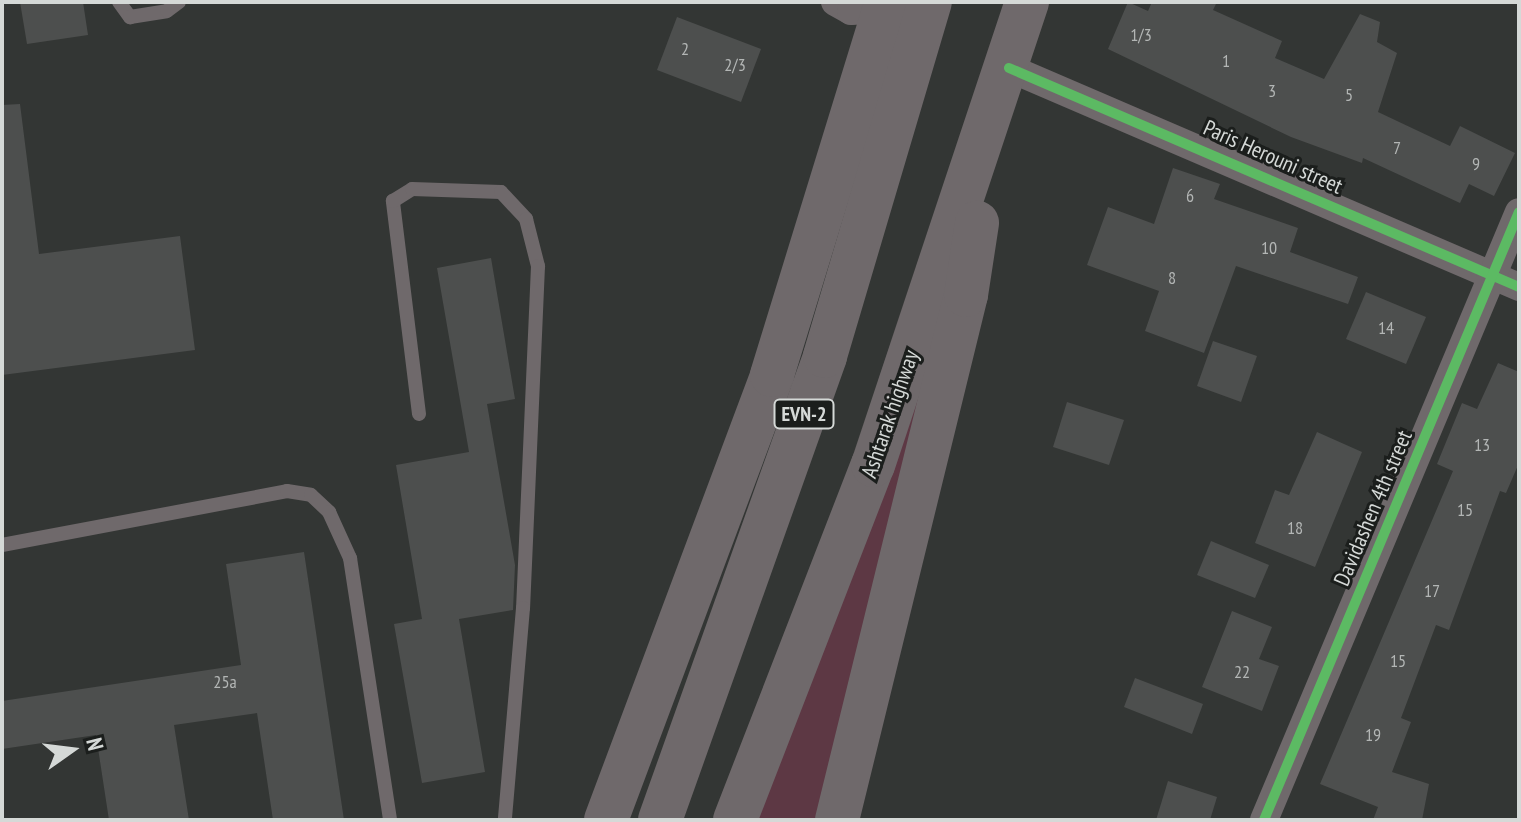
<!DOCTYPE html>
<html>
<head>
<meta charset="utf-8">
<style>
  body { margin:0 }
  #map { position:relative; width:1521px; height:822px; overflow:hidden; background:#333634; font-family:"PT Sans Narrow",sans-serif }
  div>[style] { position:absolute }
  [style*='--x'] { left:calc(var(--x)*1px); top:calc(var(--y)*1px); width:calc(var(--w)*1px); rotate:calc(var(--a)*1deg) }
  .green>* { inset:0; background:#5d3844 }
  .building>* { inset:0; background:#4d4f4e }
  .service>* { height:14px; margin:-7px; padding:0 7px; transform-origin:7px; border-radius:7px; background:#6f696b }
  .minor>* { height:28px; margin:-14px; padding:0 14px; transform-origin:14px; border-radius:14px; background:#6f696b }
  .primary>* { height:44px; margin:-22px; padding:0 22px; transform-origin:22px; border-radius:22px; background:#6f696b }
  .cycleway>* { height:10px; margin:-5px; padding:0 5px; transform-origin:5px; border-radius:5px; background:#5cba63 }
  span { translate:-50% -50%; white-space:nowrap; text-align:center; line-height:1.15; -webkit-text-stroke:6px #1b1e1c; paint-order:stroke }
  .number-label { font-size:18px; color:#b3b6b5 }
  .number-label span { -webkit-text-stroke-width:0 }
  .shield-label span { padding:2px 6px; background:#1b1e1c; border:2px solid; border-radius:6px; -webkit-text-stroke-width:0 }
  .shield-label { font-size:20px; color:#d5d9d7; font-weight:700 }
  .street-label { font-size:22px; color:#d5d9d7 }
  .frame { position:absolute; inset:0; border:4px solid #d5d9d7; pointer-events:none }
  .north { position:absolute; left:32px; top:710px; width:80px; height:80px; -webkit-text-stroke:6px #1b1e1c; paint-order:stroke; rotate:76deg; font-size:22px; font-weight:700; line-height:32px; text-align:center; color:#d5d9d7 }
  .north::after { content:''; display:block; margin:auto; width:28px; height:36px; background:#d5d9d7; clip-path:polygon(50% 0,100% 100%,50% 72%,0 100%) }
</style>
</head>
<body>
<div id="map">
  <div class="green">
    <div style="clip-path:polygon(932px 364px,821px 820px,749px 820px)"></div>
  </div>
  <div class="building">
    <div style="clip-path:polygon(20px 2px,83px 2px,88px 35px,27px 44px)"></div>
    <div style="clip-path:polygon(1128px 2px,1148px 11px,1152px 2px,1217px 2px,1213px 10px,1282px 41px,1275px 58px,1324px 79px,1360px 14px,1380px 22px,1377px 42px,1397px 53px,1378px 112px,1450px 146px,1460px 126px,1515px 153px,1494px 196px,1469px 184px,1460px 203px,1363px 158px,1362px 163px,1291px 137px,1108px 49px)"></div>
    <div style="clip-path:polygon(677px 17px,761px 49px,741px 102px,657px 70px)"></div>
    <div style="clip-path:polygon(20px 104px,39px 254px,180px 236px,195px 350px,2px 375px,2px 105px)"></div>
    <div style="clip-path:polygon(1173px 168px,1220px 184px,1214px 199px,1298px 228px,1290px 252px,1358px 277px,1348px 304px,1236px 266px,1204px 353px,1145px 331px,1159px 291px,1087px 265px,1108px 207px,1154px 224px)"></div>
    <div style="clip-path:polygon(491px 258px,515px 399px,487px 404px,515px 565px,513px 610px,459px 619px,485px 772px,422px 783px,394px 624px,422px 619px,396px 465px,469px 452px,437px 268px)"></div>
    <div style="clip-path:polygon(1366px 292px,1426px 317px,1406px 364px,1346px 339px)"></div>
    <div style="clip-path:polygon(1213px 341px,1257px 356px,1241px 402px,1197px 386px)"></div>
    <div style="clip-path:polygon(1498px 363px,1519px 372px,1519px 463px,1506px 493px,1500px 491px,1449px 630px,1436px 625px,1401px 718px,1411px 722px,1392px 772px,1429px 784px,1422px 820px,1373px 820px,1378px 807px,1320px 784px,1453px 471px,1437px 464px,1462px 403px,1477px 409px)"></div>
    <div style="clip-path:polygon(1067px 402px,1124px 420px,1109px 465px,1053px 447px)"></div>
    <div style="clip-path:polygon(1317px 432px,1362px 452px,1315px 567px,1255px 543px,1275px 490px,1289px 495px)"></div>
    <div style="clip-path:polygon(1211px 541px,1269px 565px,1255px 598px,1197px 575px)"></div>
    <div style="clip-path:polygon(304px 552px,344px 820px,273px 820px,257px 713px,174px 725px,189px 820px,109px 820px,96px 735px,2px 749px,2px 701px,241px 665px,226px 564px)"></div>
    <div style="clip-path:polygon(1232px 611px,1272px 627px,1259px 659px,1279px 666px,1262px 711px,1202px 687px)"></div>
    <div style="clip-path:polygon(1135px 678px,1203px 704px,1192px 734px,1124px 707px)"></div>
    <div style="clip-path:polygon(1168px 781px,1217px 797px,1210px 820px,1156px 820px)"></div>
  </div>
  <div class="service">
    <div style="--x:119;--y:2;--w:19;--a:54"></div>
    <div style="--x:130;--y:17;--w:37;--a:-9"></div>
    <div style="--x:167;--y:11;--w:15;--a:-37"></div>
    <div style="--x:419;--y:414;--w:215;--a:-97"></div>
    <div style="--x:393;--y:201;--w:22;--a:-32"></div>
    <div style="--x:412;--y:189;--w:89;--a:1.9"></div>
    <div style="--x:501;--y:192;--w:37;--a:47"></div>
    <div style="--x:526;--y:219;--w:49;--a:75.7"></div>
    <div style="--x:538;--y:266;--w:342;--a:92.5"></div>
    <div style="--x:523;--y:608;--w:213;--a:94.9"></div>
    <div style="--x:2;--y:545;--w:290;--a:-10.7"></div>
    <div style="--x:287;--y:491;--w:24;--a:9"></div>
    <div style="--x:311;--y:495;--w:25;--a:43"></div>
    <div style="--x:329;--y:512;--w:51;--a:65.5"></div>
    <div style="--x:350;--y:558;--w:265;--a:81.3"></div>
  </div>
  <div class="minor">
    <div style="--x:835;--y:2;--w:18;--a:29"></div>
    <div style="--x:851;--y:11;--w:34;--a:-3"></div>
    <div style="--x:1009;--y:68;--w:555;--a:23.24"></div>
    <div style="--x:1264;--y:820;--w:659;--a:-67.25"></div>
  </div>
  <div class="primary">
    <div style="--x:606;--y:820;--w:475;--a:-69.5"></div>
    <div style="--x:772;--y:375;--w:390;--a:-72.9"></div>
    <div style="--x:660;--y:820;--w:492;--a:-70.4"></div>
    <div style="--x:825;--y:356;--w:369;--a:-73.5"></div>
    <div style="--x:735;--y:820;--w:381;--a:-68.8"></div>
    <div style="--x:873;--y:465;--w:488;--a:-71.6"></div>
    <div style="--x:837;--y:820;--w:541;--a:-76.2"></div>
    <div style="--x:966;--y:295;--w:73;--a:-81.3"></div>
  </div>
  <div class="cycleway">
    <div style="--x:1009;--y:68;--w:555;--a:23.24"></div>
    <div style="--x:1264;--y:820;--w:659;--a:-67.25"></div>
  </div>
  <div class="number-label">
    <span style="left:1141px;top:35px">1/3</span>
    <span style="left:685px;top:49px">2</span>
    <span style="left:1226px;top:61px">1</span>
    <span style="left:735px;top:65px">2/3</span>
    <span style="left:1272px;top:91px">3</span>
    <span style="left:1349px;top:95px">5</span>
    <span style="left:1397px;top:148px">7</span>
    <span style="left:1476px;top:164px">9</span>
    <span style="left:1190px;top:196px">6</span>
    <span style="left:1269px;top:248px">10</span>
    <span style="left:1172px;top:278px">8</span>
    <span style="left:1386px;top:328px">14</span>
    <span style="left:1482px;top:445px">13</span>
    <span style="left:1465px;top:510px">15</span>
    <span style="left:1295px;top:528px">18</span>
    <span style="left:1432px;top:591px">17</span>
    <span style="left:1398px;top:661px">15</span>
    <span style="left:1242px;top:672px">22</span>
    <span style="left:225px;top:682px">25a</span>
    <span style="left:1373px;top:735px">19</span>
  </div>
  <div class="shield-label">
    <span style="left:804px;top:414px">EVN-2</span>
  </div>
  <div class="street-label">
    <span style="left:1273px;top:157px;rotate:24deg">Paris Herouni street</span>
    <span style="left:890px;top:414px;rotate:-71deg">Ashtarak highway</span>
    <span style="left:1373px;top:508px;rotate:-67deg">Davidashen 4th street</span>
  </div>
  <div class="frame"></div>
  <div class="north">N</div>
</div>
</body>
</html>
